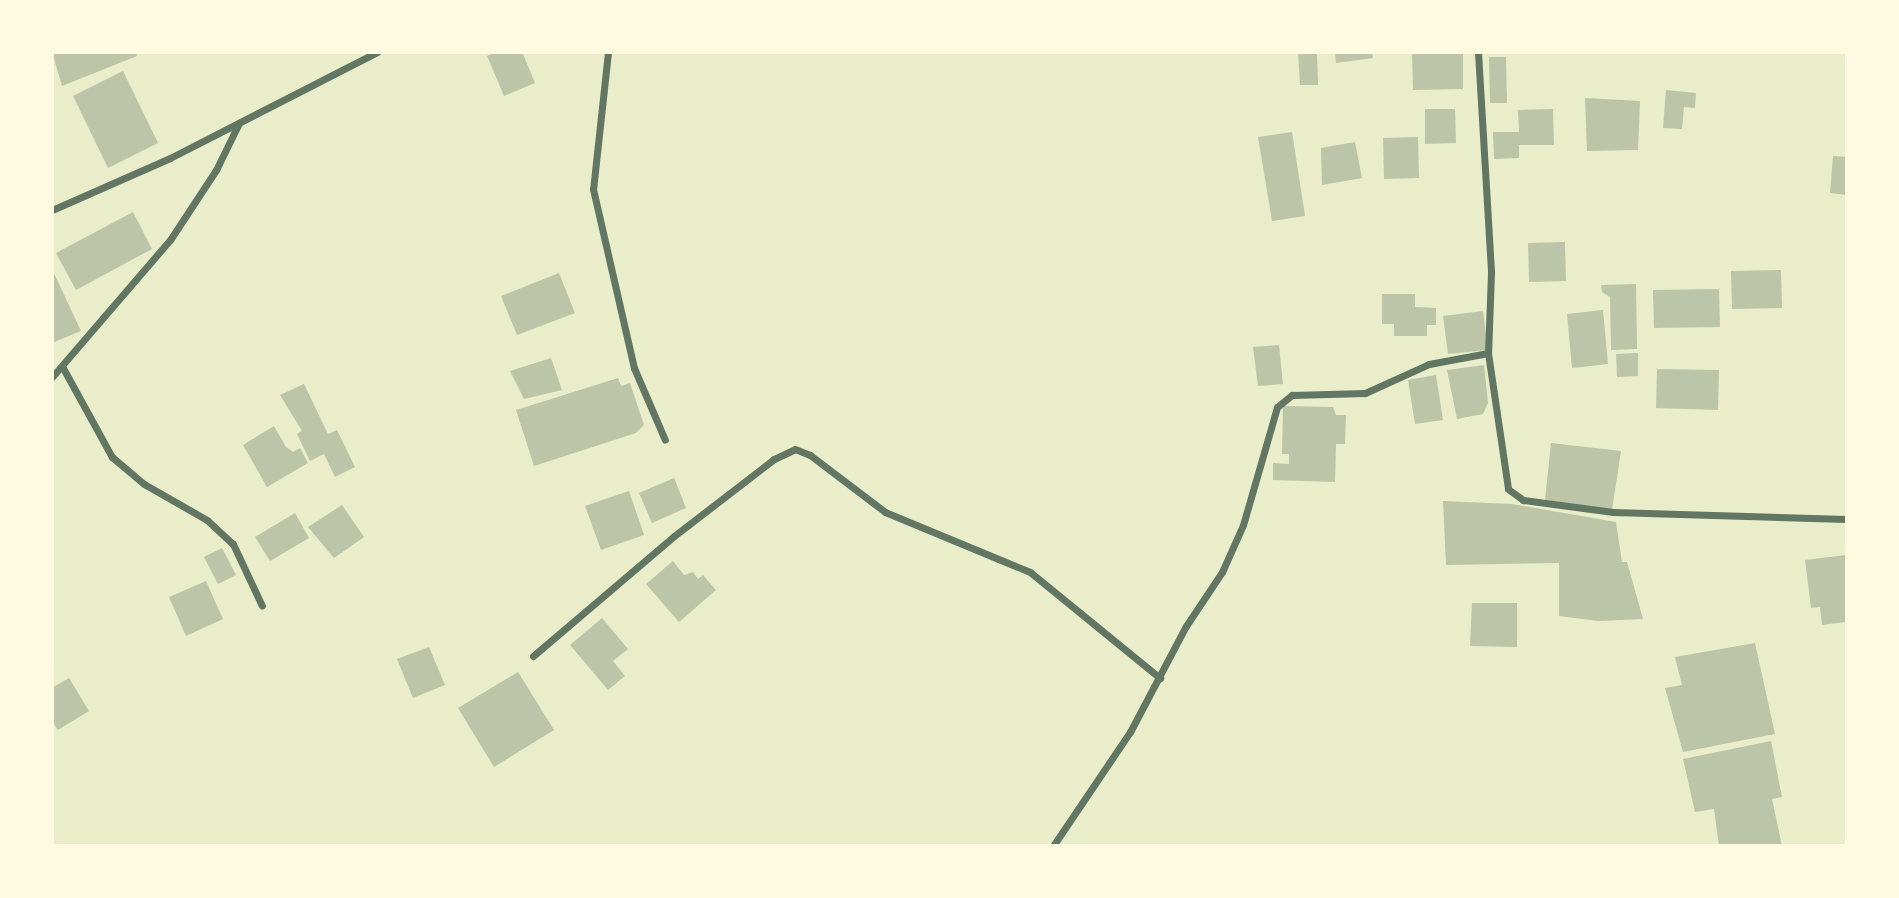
<!DOCTYPE html>
<html>
<head>
<meta charset="utf-8">
<style>
  body { margin:0 }
  #map { position:relative; width:1899px; height:898px; overflow:hidden; background:#e9edc9; font-family:Manrope,sans-serif }
  div>[style] { position:absolute }
  [style*='--x'] { left:calc(var(--x)*1px); top:calc(var(--y)*1px); width:calc(var(--w)*1px); rotate:calc(var(--a)*1deg) }
  .building>* { inset:0; background:#bcc5a7 }
  .minor>* { height:7px; margin:-3.5px; padding:0 3.5px; transform-origin:3.5px; border-radius:3.5px; background:#617663 }
  span { translate:-50% -50%; white-space:nowrap; text-align:center; line-height:1.15; -webkit-text-stroke:5px #fefae0; paint-order:stroke }
  .frame { position:absolute; inset:0; border:54px solid #fefae0; pointer-events:none }
</style>
</head>
<body>
<div id="map">
  <div class="building">
    <div style="clip-path:polygon(52px 52px,136px 52px,137px 56px,62px 86px)"></div>
    <div style="clip-path:polygon(495px 52px,522px 52px,535px 83px,504px 96px,487px 56px)"></div>
    <div style="clip-path:polygon(1298px 52px,1317px 52px,1318px 85px,1300px 85px)"></div>
    <div style="clip-path:polygon(1335px 52px,1372px 52px,1373px 58px,1336px 63px)"></div>
    <div style="clip-path:polygon(1412px 52px,1463px 52px,1463px 89px,1413px 90px)"></div>
    <div style="clip-path:polygon(1489px 57px,1506px 57px,1507px 103px,1490px 103px)"></div>
    <div style="clip-path:polygon(123px 71px,158px 143px,108px 168px,73px 96px)"></div>
    <div style="clip-path:polygon(1666px 90px,1696px 93px,1695px 108px,1684px 107px,1682px 129px,1663px 128px)"></div>
    <div style="clip-path:polygon(1585px 98px,1640px 101px,1638px 150px,1587px 151px)"></div>
    <div style="clip-path:polygon(1425px 109px,1455px 109px,1456px 143px,1425px 144px)"></div>
    <div style="clip-path:polygon(1553px 109px,1554px 145px,1519px 145px,1519px 158px,1494px 159px,1493px 132px,1519px 132px,1518px 110px)"></div>
    <div style="clip-path:polygon(1292px 132px,1305px 216px,1272px 221px,1258px 137px)"></div>
    <div style="clip-path:polygon(1418px 137px,1419px 178px,1384px 179px,1383px 138px)"></div>
    <div style="clip-path:polygon(1355px 142px,1362px 178px,1322px 185px,1321px 148px)"></div>
    <div style="clip-path:polygon(1833px 156px,1846px 157px,1846px 195px,1830px 193px)"></div>
    <div style="clip-path:polygon(133px 212px,152px 249px,76px 290px,56px 253px)"></div>
    <div style="clip-path:polygon(1565px 242px,1566px 281px,1529px 282px,1528px 243px)"></div>
    <div style="clip-path:polygon(52px 269px,81px 331px,52px 343px)"></div>
    <div style="clip-path:polygon(1781px 270px,1782px 308px,1732px 309px,1731px 271px)"></div>
    <div style="clip-path:polygon(559px 273px,575px 313px,517px 335px,501px 296px)"></div>
    <div style="clip-path:polygon(1636px 284px,1637px 349px,1611px 350px,1610px 297px,1602px 292px,1601px 285px)"></div>
    <div style="clip-path:polygon(1719px 289px,1720px 327px,1654px 328px,1653px 290px)"></div>
    <div style="clip-path:polygon(1382px 294px,1415px 294px,1415px 307px,1436px 308px,1436px 325px,1427px 325px,1427px 336px,1394px 336px,1394px 324px,1382px 324px)"></div>
    <div style="clip-path:polygon(1603px 310px,1608px 364px,1572px 368px,1567px 314px)"></div>
    <div style="clip-path:polygon(1483px 311px,1488px 350px,1448px 354px,1443px 316px)"></div>
    <div style="clip-path:polygon(1279px 345px,1283px 384px,1258px 386px,1253px 347px)"></div>
    <div style="clip-path:polygon(1638px 353px,1638px 376px,1617px 377px,1616px 354px)"></div>
    <div style="clip-path:polygon(551px 358px,562px 390px,524px 399px,510px 371px)"></div>
    <div style="clip-path:polygon(1484px 365px,1488px 403px,1483px 414px,1457px 419px,1447px 370px)"></div>
    <div style="clip-path:polygon(1657px 369px,1719px 370px,1718px 410px,1656px 408px)"></div>
    <div style="clip-path:polygon(1436px 375px,1443px 420px,1415px 424px,1408px 380px)"></div>
    <div style="clip-path:polygon(618px 378px,621px 386px,630px 383px,644px 425px,636px 433px,534px 466px,516px 410px)"></div>
    <div style="clip-path:polygon(304px 384px,328px 434px,337px 430px,355px 467px,335px 477px,324px 454px,310px 461px,297px 434px,302px 431px,280px 395px)"></div>
    <div style="clip-path:polygon(1283px 406px,1333px 407px,1336px 415px,1346px 415px,1345px 444px,1336px 444px,1335px 482px,1273px 480px,1273px 463px,1289px 464px,1289px 454px,1282px 454px)"></div>
    <div style="clip-path:polygon(274px 426px,286px 447px,293px 452px,300px 448px,308px 463px,267px 487px,243px 445px)"></div>
    <div style="clip-path:polygon(1551px 443px,1621px 451px,1612px 510px,1545px 500px)"></div>
    <div style="clip-path:polygon(674px 478px,686px 508px,652px 523px,639px 493px)"></div>
    <div style="clip-path:polygon(629px 491px,644px 535px,601px 550px,585px 506px)"></div>
    <div style="clip-path:polygon(1443px 501px,1512px 504px,1616px 522px,1622px 562px,1627px 562px,1643px 619px,1598px 621px,1559px 616px,1559px 563px,1446px 565px)"></div>
    <div style="clip-path:polygon(342px 505px,364px 537px,334px 558px,308px 527px)"></div>
    <div style="clip-path:polygon(295px 513px,309px 538px,270px 561px,255px 537px)"></div>
    <div style="clip-path:polygon(222px 548px,236px 575px,218px 584px,204px 557px)"></div>
    <div style="clip-path:polygon(1846px 555px,1845px 622px,1822px 625px,1820px 607px,1811px 608px,1805px 560px)"></div>
    <div style="clip-path:polygon(673px 561px,684px 575px,693px 572px,698px 579px,703px 575px,716px 590px,679px 622px,646px 584px)"></div>
    <div style="clip-path:polygon(206px 581px,223px 619px,186px 636px,169px 597px)"></div>
    <div style="clip-path:polygon(1472px 603px,1517px 603px,1517px 647px,1470px 646px)"></div>
    <div style="clip-path:polygon(602px 618px,628px 649px,613px 661px,625px 676px,608px 690px,570px 645px)"></div>
    <div style="clip-path:polygon(1755px 643px,1775px 734px,1683px 752px,1665px 688px,1682px 685px,1675px 657px)"></div>
    <div style="clip-path:polygon(429px 647px,445px 685px,413px 698px,397px 659px)"></div>
    <div style="clip-path:polygon(518px 672px,554px 730px,494px 767px,458px 708px)"></div>
    <div style="clip-path:polygon(69px 678px,89px 711px,58px 730px,52px 721px,52px 688px)"></div>
    <div style="clip-path:polygon(1771px 741px,1782px 797px,1772px 799px,1782px 846px,1719px 846px,1714px 809px,1695px 812px,1683px 759px)"></div>
  </div>
  <div class="minor">
    <div style="--x:608;--y:52;--w:138;--a:96.2"></div>
    <div style="--x:593;--y:189;--w:184;--a:77.1"></div>
    <div style="--x:634;--y:368;--w:78;--a:66.7"></div>
    <div style="--x:1478;--y:52;--w:221;--a:86.6"></div>
    <div style="--x:1491;--y:273;--w:80;--a:92.1"></div>
    <div style="--x:1488;--y:353;--w:137;--a:81.6"></div>
    <div style="--x:1508;--y:489;--w:19;--a:36"></div>
    <div style="--x:1523;--y:500;--w:91;--a:7.6"></div>
    <div style="--x:1613;--y:512;--w:233;--a:1.7"></div>
    <div style="--x:52;--y:210;--w:129;--a:-23.8"></div>
    <div style="--x:170;--y:158;--w:233;--a:-27.1"></div>
    <div style="--x:63;--y:368;--w:102;--a:61.2"></div>
    <div style="--x:112;--y:457;--w:42;--a:40.2"></div>
    <div style="--x:144;--y:484;--w:73;--a:29.7"></div>
    <div style="--x:207;--y:520;--w:35;--a:43"></div>
    <div style="--x:233;--y:544;--w:68;--a:64.9"></div>
    <div style="--x:52;--y:377;--w:181;--a:-49.3"></div>
    <div style="--x:170;--y:240;--w:84;--a:-56.7"></div>
    <div style="--x:216;--y:170;--w:52;--a:-63.9"></div>
    <div style="--x:533;--y:656;--w:185;--a:-40.4"></div>
    <div style="--x:674;--y:536;--w:126;--a:-37.6"></div>
    <div style="--x:774;--y:459;--w:23;--a:-25"></div>
    <div style="--x:795;--y:449;--w:16;--a:22"></div>
    <div style="--x:810;--y:455;--w:94;--a:37.2"></div>
    <div style="--x:885;--y:512;--w:157;--a:22.5"></div>
    <div style="--x:1030;--y:572;--w:168;--a:39.2"></div>
    <div style="--x:1053;--y:846;--w:138;--a:-56"></div>
    <div style="--x:1130;--y:732;--w:120;--a:-62.2"></div>
    <div style="--x:1186;--y:626;--w:65;--a:-56.3"></div>
    <div style="--x:1222;--y:572;--w:51;--a:-65.9"></div>
    <div style="--x:1243;--y:525;--w:123;--a:-73.9"></div>
    <div style="--x:1277;--y:407;--w:19;--a:-39"></div>
    <div style="--x:1292;--y:395;--w:73;--a:-1.6"></div>
    <div style="--x:1365;--y:393;--w:70;--a:-24.4"></div>
    <div style="--x:1429;--y:364;--w:60;--a:-10.6"></div>
  </div>
  <div class="frame"></div>
</div>
</body>
</html>
